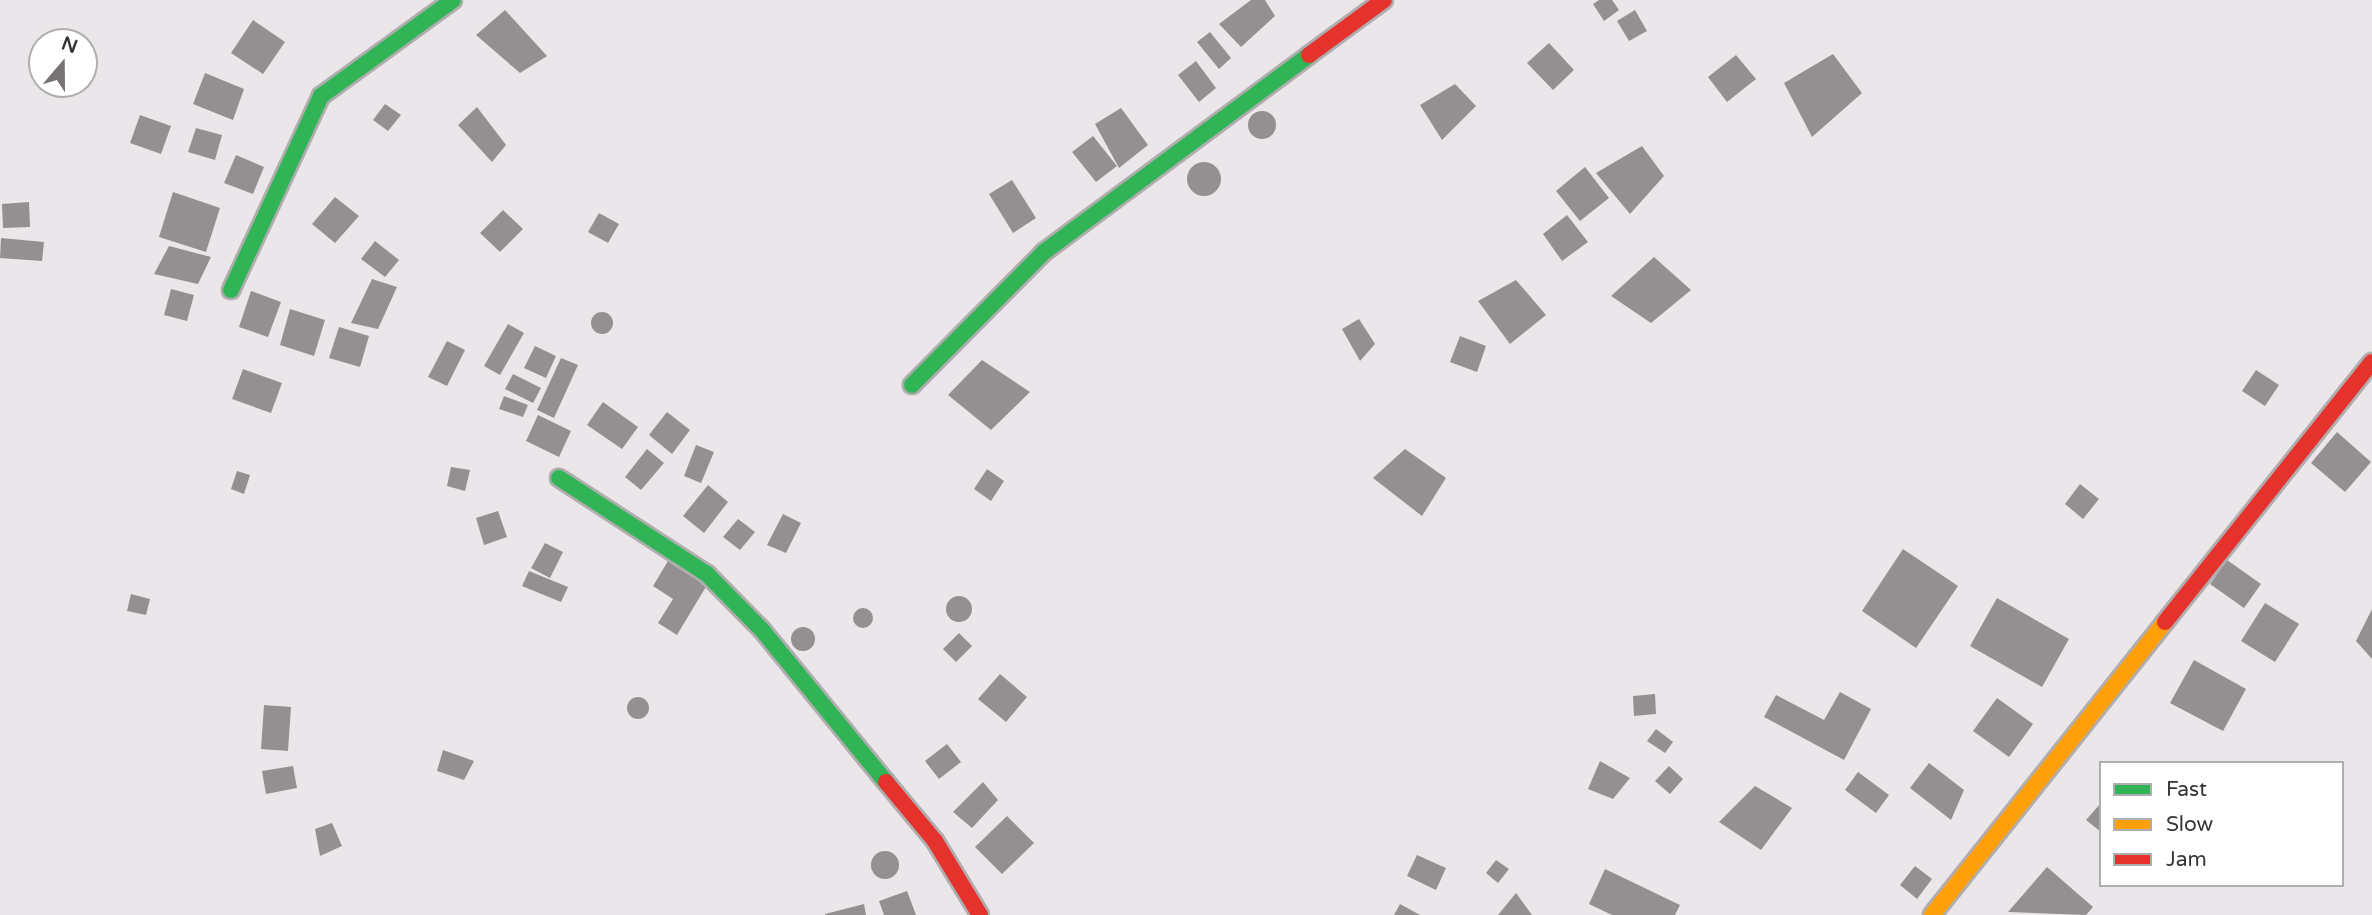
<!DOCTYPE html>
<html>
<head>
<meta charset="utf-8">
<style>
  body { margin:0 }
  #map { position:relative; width:2372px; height:915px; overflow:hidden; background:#ebe6e9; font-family:"Varela Round",sans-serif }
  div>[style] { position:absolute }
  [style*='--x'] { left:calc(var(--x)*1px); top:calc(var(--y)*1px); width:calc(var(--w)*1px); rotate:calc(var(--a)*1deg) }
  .building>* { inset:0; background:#949092 }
  .round { border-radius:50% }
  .roads { filter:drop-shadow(2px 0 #b0adaf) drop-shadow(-2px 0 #b0adaf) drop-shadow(0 2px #b0adaf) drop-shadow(0 -2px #b0adaf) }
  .fast>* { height:16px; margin:-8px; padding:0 8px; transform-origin:8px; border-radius:8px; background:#30b455 }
  .slow>* { height:16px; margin:-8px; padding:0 8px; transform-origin:8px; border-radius:8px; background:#ff9f0a }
  .jam>* { height:16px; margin:-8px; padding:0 8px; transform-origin:8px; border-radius:8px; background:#e5322d }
  span { translate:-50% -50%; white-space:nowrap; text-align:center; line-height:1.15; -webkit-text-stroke:7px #fff; paint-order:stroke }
  .legend { position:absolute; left:2099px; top:761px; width:245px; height:126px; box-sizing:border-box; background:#fff; border:2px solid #afaeaf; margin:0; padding:9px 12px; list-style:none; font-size:21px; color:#383537 }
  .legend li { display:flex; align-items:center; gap:14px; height:35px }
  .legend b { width:35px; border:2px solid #afaeaf }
  .north { position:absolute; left:28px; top:28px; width:70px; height:70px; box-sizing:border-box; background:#fff; border:2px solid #afaeaf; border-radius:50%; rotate:20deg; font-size:19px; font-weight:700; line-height:28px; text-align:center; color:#383537 }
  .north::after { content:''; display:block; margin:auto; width:24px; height:32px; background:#777375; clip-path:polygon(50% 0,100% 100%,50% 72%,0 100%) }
</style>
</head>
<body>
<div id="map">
  <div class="building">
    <div style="clip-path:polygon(1251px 0,1265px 0,1275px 16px,1241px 47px,1219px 24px)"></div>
    <div style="clip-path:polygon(1599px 0,1612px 0,1619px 10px,1604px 21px,1593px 4px)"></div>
    <div style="clip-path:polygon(505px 10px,547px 56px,520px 73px,476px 35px)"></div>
    <div style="clip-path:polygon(1635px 10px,1647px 31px,1629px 41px,1617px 21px)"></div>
    <div style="clip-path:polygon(253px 20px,285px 42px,263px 74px,231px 53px)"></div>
    <div style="clip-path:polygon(1210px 32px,1231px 58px,1219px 69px,1197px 42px)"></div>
    <div style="clip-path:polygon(1549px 43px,1574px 70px,1553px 90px,1527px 63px)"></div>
    <div style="clip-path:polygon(1833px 54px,1862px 93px,1812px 137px,1784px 83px)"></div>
    <div style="clip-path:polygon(1736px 55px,1756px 79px,1727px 102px,1708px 77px)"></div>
    <div style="clip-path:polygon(1196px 61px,1216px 88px,1199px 102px,1178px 75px)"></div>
    <div style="clip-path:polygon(205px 73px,244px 89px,233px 120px,193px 104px)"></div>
    <div style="clip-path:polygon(1455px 84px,1476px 106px,1442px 140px,1420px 105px)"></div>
    <div style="clip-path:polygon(385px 104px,401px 115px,388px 131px,373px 120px)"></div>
    <div style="clip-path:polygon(477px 107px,506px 145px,492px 162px,458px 125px)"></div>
    <div style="clip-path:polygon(1121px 108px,1148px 145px,1119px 168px,1095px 124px)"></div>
    <div class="round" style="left:1248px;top:111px;width:28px;height:28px"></div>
    <div style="clip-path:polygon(140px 115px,171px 126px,161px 154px,130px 143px)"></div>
    <div style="clip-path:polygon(196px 128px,222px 135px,215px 160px,188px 152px)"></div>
    <div style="clip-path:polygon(1093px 136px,1117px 166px,1096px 182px,1072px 152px)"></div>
    <div style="clip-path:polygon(1642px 146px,1664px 176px,1630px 214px,1596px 173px)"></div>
    <div style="clip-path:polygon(236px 155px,264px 167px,253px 194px,224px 183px)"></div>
    <div class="round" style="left:1187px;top:162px;width:34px;height:34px"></div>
    <div style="clip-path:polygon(1585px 167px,1609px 198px,1580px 221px,1556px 191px)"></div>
    <div style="clip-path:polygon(1012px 180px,1036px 218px,1013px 233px,989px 194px)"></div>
    <div style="clip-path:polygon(173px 192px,220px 208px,206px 252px,159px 237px)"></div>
    <div style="clip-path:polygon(335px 197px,359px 216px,335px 243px,312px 224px)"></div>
    <div style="clip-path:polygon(29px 202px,30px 227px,3px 228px,2px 204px)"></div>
    <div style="clip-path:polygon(503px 210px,523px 229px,500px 252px,480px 233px)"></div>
    <div style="clip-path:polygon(599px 213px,619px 224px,608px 243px,588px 232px)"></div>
    <div style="clip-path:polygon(1567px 215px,1588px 242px,1562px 261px,1543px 234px)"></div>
    <div style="clip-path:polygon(1px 238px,44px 242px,42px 261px,0 258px)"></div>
    <div style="clip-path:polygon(375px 241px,399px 260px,385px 277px,361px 259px)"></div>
    <div style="clip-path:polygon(169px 246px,211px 257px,198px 284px,154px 274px)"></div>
    <div style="clip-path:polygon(1654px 257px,1691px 290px,1651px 323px,1611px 296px)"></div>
    <div style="clip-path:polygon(372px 279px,397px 287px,378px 329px,351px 323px)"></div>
    <div style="clip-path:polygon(1516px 280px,1546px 315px,1510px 344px,1478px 301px)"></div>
    <div style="clip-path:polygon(171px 289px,194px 295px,187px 321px,164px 315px)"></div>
    <div style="clip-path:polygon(251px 291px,281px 302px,268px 337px,239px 327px)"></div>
    <div style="clip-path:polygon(290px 309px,325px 320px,314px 356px,280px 345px)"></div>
    <div class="round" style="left:591px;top:312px;width:22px;height:22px"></div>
    <div style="clip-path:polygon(1359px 319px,1375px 344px,1360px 361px,1342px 329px)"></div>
    <div style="clip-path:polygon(508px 324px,524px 333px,500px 375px,484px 366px)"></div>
    <div style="clip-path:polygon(339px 327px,369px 336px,360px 367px,329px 358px)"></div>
    <div style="clip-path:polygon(1460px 336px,1486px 346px,1477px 372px,1450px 362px)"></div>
    <div style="clip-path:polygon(447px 341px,465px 350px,447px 386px,428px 377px)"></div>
    <div style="clip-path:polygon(535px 346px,556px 356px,546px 378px,524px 368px)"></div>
    <div style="clip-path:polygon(561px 358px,578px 365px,554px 418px,537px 410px)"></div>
    <div style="clip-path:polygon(982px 360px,1030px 392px,991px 430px,948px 395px)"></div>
    <div style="clip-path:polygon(243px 369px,282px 383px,271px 413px,232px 399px)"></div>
    <div style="clip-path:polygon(2256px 370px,2279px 385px,2265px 406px,2242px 391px)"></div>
    <div style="clip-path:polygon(513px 374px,541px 388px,533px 403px,505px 389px)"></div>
    <div style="clip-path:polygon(504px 396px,528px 405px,523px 417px,499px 409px)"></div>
    <div style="clip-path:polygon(603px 402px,638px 427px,622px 449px,587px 425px)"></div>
    <div style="clip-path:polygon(667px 412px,690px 430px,672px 454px,649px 435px)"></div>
    <div style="clip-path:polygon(538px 415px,571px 431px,559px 457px,526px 441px)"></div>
    <div style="clip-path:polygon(2337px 432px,2371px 462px,2345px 492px,2311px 463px)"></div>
    <div style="clip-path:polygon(696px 445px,714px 452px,701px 483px,684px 476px)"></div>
    <div style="clip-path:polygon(647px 449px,664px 463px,641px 490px,625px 477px)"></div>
    <div style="clip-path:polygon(1405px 449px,1446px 478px,1422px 516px,1373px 478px)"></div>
    <div style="clip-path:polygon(451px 467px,470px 470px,465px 491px,447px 486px)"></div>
    <div style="clip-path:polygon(987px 469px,1004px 481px,991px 501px,974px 489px)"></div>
    <div style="clip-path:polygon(237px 471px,250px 475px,244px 494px,231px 489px)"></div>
    <div style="clip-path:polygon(2080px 484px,2099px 499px,2083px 519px,2065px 504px)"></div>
    <div style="clip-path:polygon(708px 485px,728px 502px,704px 533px,683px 516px)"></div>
    <div style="clip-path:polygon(498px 511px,507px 537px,484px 545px,476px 518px)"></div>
    <div style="clip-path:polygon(783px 514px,801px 523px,786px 553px,767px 545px)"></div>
    <div style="clip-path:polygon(738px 519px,755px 532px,740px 550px,723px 537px)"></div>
    <div style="clip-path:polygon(545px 543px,563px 552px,550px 578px,531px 568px)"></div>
    <div style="clip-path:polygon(1903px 549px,1958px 586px,1916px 648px,1862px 611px)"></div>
    <div style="clip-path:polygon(2227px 560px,2261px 584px,2244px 608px,2210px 584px)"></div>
    <div style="clip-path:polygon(668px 561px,707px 585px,677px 635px,658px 623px,673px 599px,653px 586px)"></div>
    <div style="clip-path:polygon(529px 571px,568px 587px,561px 602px,522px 586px)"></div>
    <div style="clip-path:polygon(131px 594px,150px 599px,146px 615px,127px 611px)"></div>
    <div class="round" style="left:946px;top:596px;width:26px;height:26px"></div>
    <div style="clip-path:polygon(1997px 598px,2069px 639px,2042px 687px,1970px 646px)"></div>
    <div style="clip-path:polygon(2265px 603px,2299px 624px,2275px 662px,2241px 641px)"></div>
    <div class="round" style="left:853px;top:608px;width:20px;height:20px"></div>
    <div style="clip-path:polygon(2372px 609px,2372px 659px,2356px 641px)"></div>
    <div class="round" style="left:791px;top:627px;width:24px;height:24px"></div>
    <div style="clip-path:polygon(959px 633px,972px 646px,956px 662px,943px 649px)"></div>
    <div style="clip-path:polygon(2194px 660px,2246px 689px,2223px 731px,2170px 703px)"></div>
    <div style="clip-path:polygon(1000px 674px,1027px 697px,1006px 722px,978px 699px)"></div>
    <div style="clip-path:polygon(1840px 692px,1871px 709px,1844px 760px,1764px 717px,1776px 695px,1824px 720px)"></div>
    <div style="clip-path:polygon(1655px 694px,1656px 714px,1634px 716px,1633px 696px)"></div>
    <div class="round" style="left:627px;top:697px;width:22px;height:22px"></div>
    <div style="clip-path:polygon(1997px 698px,2033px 724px,2009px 757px,1973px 731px)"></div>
    <div style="clip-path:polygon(264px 705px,291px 707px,288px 751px,261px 749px)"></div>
    <div style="clip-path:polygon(1656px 729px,1673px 742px,1665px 753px,1647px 741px)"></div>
    <div style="clip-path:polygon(947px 744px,961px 762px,939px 779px,925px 761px)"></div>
    <div style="clip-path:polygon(443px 750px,474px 761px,464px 780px,437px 771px)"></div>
    <div style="clip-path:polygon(1600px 761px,1630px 778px,1613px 799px,1588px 789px)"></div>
    <div style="clip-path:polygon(1929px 763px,1964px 790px,1951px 820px,1910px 788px)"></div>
    <div style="clip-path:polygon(293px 766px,297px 788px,266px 794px,262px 771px)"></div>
    <div style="clip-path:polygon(1669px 766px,1683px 779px,1670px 794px,1655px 781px)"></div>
    <div style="clip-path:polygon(1858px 772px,1889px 795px,1876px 813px,1845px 790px)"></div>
    <div style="clip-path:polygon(983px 782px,998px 800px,972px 828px,953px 812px)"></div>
    <div style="clip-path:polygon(1755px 786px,1792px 808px,1761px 850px,1719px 822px)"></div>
    <div style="clip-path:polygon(2101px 803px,2101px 832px,2086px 820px)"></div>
    <div style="clip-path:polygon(1007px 816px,1034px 843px,1002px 874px,975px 847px)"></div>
    <div style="clip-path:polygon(332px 823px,342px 846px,320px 856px,315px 829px)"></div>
    <div class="round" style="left:871px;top:851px;width:28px;height:28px"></div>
    <div style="clip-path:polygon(1417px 855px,1446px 868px,1436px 890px,1407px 876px)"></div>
    <div style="clip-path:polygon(1496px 860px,1509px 869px,1498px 883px,1486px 873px)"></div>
    <div style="clip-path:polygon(1915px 866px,1932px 879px,1917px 899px,1900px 885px)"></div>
    <div style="clip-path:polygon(2047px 867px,2093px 907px,2086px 915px,2008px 912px)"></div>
    <div style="clip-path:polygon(1605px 869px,1680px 905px,1675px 915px,1612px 915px,1589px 904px)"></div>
    <div style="clip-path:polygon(907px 891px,916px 915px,884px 915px,879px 901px)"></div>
    <div style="clip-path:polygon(1516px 893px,1532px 915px,1498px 915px)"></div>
    <div style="clip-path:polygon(864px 904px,866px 915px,825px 915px,825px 914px)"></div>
    <div style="clip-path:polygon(1400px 904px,1420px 915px,1394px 915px)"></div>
  </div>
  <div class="roads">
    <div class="fast">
      <div style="--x:231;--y:290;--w:214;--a:-65.1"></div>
      <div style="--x:321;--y:96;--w:163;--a:-36"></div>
      <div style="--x:912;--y:385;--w:187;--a:-45.2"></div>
      <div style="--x:1044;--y:252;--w:330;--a:-36.6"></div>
      <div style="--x:559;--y:478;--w:176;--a:33"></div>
      <div style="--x:707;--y:574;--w:78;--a:45.5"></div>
      <div style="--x:762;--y:630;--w:196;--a:50.8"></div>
    </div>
    <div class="slow">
      <div style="--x:1932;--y:915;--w:374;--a:-51.5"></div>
    </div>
    <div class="jam">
      <div style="--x:1309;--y:55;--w:93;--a:-36.3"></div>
      <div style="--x:2165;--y:622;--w:332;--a:-51.5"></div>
      <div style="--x:886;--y:782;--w:77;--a:50.3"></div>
      <div style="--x:935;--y:841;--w:87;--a:58.7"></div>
    </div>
  </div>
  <ul class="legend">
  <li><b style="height:9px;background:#30b455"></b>Fast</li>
  <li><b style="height:9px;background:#ff9f0a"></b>Slow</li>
  <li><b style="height:9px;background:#e5322d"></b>Jam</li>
  </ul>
  <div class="north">N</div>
</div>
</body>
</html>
